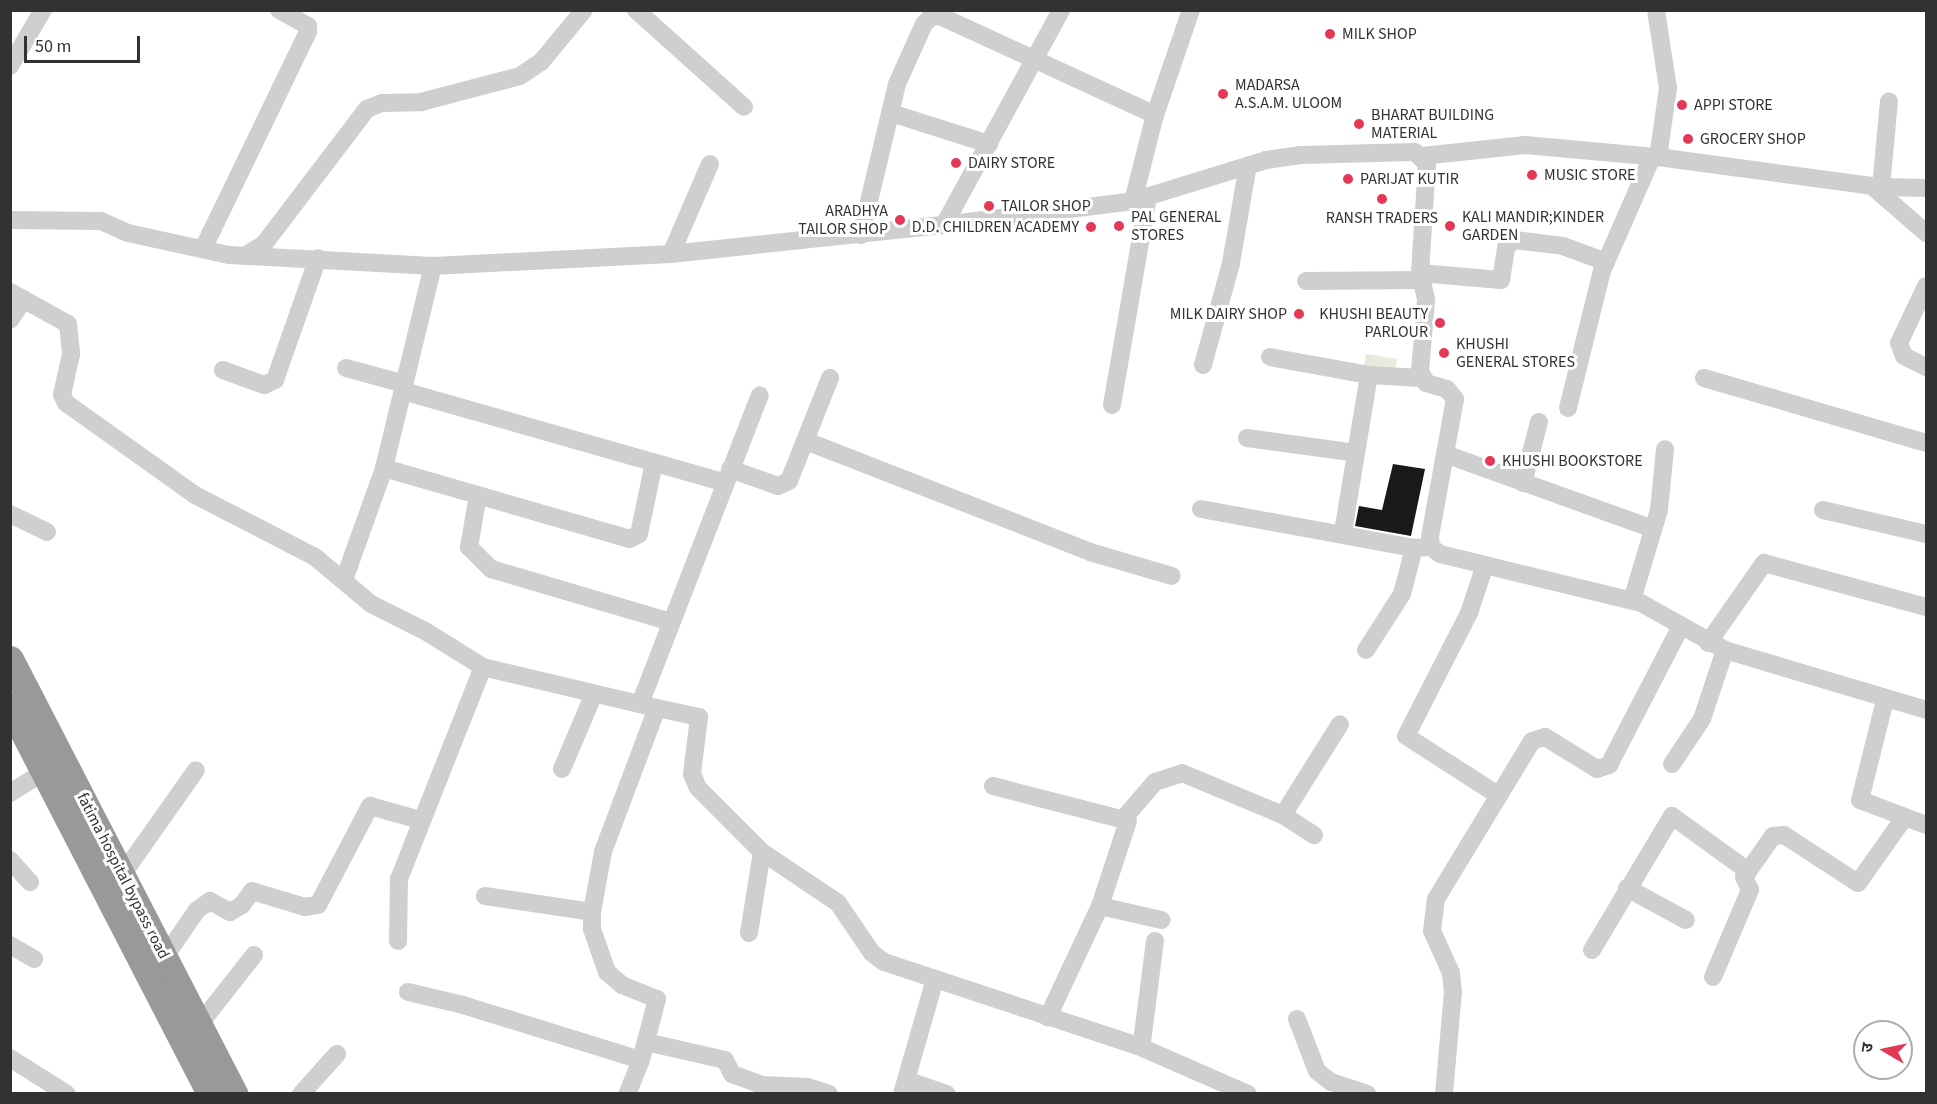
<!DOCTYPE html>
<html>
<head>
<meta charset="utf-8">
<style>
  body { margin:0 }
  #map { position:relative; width:1937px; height:1104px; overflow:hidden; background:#fff; font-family:"Source Sans 3","Noto Sans Devanagari",sans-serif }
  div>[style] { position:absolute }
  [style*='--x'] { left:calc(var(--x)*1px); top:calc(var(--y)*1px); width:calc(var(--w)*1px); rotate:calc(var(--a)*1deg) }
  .green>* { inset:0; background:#e6ebde }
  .building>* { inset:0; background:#191919 }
  .minor>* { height:18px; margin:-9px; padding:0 9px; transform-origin:9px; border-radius:9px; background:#cfcfcf }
  .highway>* { height:27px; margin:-13.5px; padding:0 13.5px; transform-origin:13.5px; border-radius:13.5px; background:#999 }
  .dots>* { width:16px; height:16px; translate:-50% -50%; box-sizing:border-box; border:3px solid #fff; border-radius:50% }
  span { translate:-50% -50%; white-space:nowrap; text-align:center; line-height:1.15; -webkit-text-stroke:6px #fff; paint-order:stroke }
  .poi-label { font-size:16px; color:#323232 }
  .left { translate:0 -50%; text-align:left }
  .right { translate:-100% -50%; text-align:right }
  .street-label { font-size:16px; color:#323232 }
  .frame { position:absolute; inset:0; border:12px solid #323232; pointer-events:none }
  .north { position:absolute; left:1853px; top:1020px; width:60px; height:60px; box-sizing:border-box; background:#fff; border:2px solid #adadad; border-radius:50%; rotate:279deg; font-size:16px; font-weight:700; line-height:24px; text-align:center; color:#323232 }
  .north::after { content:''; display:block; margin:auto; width:21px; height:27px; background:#e53856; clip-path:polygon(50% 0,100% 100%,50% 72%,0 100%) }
  .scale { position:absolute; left:24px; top:36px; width:116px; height:27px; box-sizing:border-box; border:3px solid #323232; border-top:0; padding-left:8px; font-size:18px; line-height:21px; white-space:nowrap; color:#323232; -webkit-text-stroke:4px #fff; paint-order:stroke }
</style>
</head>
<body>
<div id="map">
  <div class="green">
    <div style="clip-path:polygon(1366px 354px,1397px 359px,1395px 371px,1364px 367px)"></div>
  </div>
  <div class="building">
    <div style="clip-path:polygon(1393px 464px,1425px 469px,1411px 536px,1355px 526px,1359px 506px,1382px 510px)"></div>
  </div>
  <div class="minor">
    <div style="--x:636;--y:10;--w:145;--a:41.9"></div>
    <div style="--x:1656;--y:10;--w:79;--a:81.3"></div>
    <div style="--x:1668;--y:88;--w:70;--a:98.2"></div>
    <div style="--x:10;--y:66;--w:65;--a:-59.5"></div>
    <div style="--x:891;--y:113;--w:103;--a:17.6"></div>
    <div style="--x:1422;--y:156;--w:104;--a:-6.1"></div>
    <div style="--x:1525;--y:145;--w:134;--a:5.2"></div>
    <div style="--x:1658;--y:157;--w:225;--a:7.7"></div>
    <div style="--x:1881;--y:187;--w:45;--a:1.3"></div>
    <div style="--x:1872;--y:186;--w:72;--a:41"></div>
    <div style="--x:1881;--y:187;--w:86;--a:-84.7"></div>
    <div style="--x:1133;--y:201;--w:89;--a:-75.7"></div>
    <div style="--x:1155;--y:115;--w:111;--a:-71.1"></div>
    <div style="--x:10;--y:220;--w:91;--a:0.6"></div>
    <div style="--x:101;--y:221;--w:30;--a:24"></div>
    <div style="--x:128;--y:233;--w:103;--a:12.3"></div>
    <div style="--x:229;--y:255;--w:204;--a:3.1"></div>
    <div style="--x:433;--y:266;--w:238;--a:-2.9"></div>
    <div style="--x:671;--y:254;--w:275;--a:-6.1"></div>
    <div style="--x:944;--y:225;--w:191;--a:-7.2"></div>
    <div style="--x:1133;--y:201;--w:139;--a:-17.1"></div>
    <div style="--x:1266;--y:160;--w:34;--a:-8"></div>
    <div style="--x:1300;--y:155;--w:115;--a:-1.5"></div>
    <div style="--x:1415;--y:152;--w:17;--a:45"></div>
    <div style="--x:1427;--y:164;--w:109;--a:93.7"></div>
    <div style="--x:1420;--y:273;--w:28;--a:77"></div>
    <div style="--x:1426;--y:300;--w:71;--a:94.8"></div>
    <div style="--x:1420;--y:371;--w:13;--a:63"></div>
    <div style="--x:1426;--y:383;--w:22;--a:16"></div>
    <div style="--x:1447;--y:389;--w:13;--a:51"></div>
    <div style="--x:1455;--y:399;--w:140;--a:100.3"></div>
    <div style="--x:1430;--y:537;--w:10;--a:84"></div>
    <div style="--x:1431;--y:547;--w:11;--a:38"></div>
    <div style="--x:1440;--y:554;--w:207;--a:13.7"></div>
    <div style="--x:1641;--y:603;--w:96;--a:29.2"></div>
    <div style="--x:1725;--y:650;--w:210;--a:16.6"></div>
    <div style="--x:944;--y:225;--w:245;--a:-61.4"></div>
    <div style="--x:861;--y:235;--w:155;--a:-76.6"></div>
    <div style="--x:897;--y:84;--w:66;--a:-65.8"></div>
    <div style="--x:924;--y:24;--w:10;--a:-45"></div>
    <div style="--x:931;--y:17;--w:9;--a:-6"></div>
    <div style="--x:940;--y:16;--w:237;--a:24.7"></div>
    <div style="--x:203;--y:249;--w:241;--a:-64.2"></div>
    <div style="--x:308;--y:32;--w:6;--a:-90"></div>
    <div style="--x:308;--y:26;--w:33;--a:-151"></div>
    <div style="--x:248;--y:254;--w:19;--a:-32"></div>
    <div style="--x:264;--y:244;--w:170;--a:-52.7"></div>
    <div style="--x:367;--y:109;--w:16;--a:-22"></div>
    <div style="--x:382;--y:103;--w:39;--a:-1"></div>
    <div style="--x:421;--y:102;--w:102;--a:-14.7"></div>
    <div style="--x:520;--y:76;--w:25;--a:-34"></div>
    <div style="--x:541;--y:62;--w:67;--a:-50.4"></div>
    <div style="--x:671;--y:254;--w:98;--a:-66.6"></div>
    <div style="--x:1420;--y:273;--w:81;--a:4.9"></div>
    <div style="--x:1501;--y:280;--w:33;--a:-81"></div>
    <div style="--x:1506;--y:247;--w:11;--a:-38"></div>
    <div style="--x:1515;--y:240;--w:48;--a:7.1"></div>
    <div style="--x:1563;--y:246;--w:46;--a:20.4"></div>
    <div style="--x:1306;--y:281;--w:116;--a:-0.5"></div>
    <div style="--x:1926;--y:286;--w:63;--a:115.3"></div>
    <div style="--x:1899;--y:343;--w:14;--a:69"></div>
    <div style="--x:1904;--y:356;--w:25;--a:27"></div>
    <div style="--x:10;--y:292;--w:66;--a:28.9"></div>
    <div style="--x:68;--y:324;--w:30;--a:84"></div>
    <div style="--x:71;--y:354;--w:42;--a:102.4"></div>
    <div style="--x:62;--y:395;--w:9;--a:63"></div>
    <div style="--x:66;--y:403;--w:158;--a:35.5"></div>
    <div style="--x:195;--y:495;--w:135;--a:27.3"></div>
    <div style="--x:315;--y:557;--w:73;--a:40"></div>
    <div style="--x:371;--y:604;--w:60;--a:26.6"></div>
    <div style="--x:425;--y:631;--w:68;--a:31.8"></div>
    <div style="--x:483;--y:667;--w:179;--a:13.3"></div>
    <div style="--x:657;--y:708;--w:154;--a:110.6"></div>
    <div style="--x:603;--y:852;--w:61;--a:100.4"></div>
    <div style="--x:592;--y:912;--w:17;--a:90"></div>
    <div style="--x:592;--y:929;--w:46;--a:70.8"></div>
    <div style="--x:607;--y:972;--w:20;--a:41"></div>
    <div style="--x:622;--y:985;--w:38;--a:22"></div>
    <div style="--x:657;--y:999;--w:63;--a:104.7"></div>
    <div style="--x:10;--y:320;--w:25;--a:-56"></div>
    <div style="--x:1270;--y:357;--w:101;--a:10.3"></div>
    <div style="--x:1369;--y:375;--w:52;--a:3.3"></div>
    <div style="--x:1203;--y:365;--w:106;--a:-74.6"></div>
    <div style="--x:1231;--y:263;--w:99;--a:-80.2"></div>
    <div style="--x:346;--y:368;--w:61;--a:15.2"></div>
    <div style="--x:223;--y:370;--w:44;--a:20.1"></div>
    <div style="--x:264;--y:385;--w:12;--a:-24"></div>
    <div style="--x:275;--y:380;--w:129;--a:-70.6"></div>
    <div style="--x:1704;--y:378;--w:231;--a:16.3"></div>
    <div style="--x:403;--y:391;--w:335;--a:15.9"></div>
    <div style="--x:1112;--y:405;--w:211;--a:-80.2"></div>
    <div style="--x:1568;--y:408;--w:141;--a:-76.1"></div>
    <div style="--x:1602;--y:271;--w:124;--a:-66.3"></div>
    <div style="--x:1247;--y:438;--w:110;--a:7.8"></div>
    <div style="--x:806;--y:441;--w:305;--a:21.3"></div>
    <div style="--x:1090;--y:552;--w:85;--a:16.3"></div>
    <div style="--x:1445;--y:454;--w:221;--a:19.8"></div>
    <div style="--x:384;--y:468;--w:256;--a:16.1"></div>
    <div style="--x:630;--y:539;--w:10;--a:-29"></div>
    <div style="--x:639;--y:534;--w:73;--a:-78.1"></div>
    <div style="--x:730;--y:469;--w:51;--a:19.5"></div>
    <div style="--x:778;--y:486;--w:12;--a:-24"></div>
    <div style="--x:789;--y:481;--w:111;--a:-68.3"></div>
    <div style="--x:1523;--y:483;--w:63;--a:-75.3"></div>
    <div style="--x:478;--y:495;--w:53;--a:99.8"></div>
    <div style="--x:469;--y:547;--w:31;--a:45"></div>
    <div style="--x:491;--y:569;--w:188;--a:16.4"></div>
    <div style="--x:1201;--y:509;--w:217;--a:10.4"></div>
    <div style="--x:1414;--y:548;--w:17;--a:-3"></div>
    <div style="--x:1823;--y:510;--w:106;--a:13.1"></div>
    <div style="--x:10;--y:514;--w:41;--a:25.9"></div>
    <div style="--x:1343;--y:532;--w:159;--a:-80.6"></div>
    <div style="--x:1485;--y:565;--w:51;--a:108.4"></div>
    <div style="--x:1469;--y:613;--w:138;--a:117.1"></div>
    <div style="--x:1406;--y:736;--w:109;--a:32.7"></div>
    <div style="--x:344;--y:580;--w:119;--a:-70.3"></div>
    <div style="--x:384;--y:468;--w:208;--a:-76.4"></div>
    <div style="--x:1632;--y:600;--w:94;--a:-73.3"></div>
    <div style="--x:1659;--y:510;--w:61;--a:-84.4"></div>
    <div style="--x:1708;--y:643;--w:98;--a:-55"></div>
    <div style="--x:1764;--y:563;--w:168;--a:15.2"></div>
    <div style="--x:1366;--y:650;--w:67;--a:-57.3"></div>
    <div style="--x:1402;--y:594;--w:48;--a:-75.4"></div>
    <div style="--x:1885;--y:700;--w:103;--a:104"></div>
    <div style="--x:1860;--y:800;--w:71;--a:20.7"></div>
    <div style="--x:640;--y:704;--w:331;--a:-68.8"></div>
    <div style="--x:657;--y:708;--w:43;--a:12.1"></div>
    <div style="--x:699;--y:717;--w:57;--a:97"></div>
    <div style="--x:692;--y:774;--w:15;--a:67"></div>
    <div style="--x:698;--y:788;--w:91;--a:45"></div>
    <div style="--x:762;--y:852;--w:92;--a:33.9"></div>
    <div style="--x:838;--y:903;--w:60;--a:55.8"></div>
    <div style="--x:872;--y:953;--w:15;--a:37"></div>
    <div style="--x:884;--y:962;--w:268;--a:18.3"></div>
    <div style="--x:1138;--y:1046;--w:6;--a:-45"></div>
    <div style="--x:1142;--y:1042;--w:102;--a:-82.7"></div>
    <div style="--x:1672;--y:764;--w:54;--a:-56.3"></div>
    <div style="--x:1702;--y:719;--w:73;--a:-71.6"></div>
    <div style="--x:562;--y:769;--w:79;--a:-67"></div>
    <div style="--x:993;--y:786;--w:139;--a:14.5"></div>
    <div style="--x:1128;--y:821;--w:89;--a:108.2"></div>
    <div style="--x:1100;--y:906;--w:123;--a:115.1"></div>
    <div style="--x:10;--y:793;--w:39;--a:-32"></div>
    <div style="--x:1283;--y:815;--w:107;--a:-57.9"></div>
    <div style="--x:1124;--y:818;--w:48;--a:-49.3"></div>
    <div style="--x:1155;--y:782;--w:28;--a:-18"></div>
    <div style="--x:1182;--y:773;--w:109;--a:22.6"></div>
    <div style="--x:1283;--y:815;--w:37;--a:33"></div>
    <div style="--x:10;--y:860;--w:30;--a:48"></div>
    <div style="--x:122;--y:875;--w:128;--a:-54.8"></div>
    <div style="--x:1627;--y:888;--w:67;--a:28.5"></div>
    <div style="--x:485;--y:896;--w:108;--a:8.5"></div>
    <div style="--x:1100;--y:906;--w:63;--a:12.9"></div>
    <div style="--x:749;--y:933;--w:82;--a:-80.9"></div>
    <div style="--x:398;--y:941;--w:62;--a:-89.1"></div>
    <div style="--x:399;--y:879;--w:228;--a:-68.4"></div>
    <div style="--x:10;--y:945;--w:28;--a:30"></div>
    <div style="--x:1592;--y:950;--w:156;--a:-59.2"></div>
    <div style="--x:1672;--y:816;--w:94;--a:35.9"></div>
    <div style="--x:160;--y:964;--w:65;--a:-55.6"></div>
    <div style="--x:197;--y:910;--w:16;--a:-35"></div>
    <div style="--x:210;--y:901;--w:23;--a:29"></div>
    <div style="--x:230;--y:912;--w:14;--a:-30"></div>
    <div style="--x:242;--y:905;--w:17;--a:-54"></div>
    <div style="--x:252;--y:891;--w:55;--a:16.8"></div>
    <div style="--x:305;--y:907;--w:13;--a:-9"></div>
    <div style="--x:318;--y:905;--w:112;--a:-62.3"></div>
    <div style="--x:370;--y:806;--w:52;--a:15.6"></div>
    <div style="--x:1713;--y:977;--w:95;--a:-67"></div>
    <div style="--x:1750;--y:890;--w:14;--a:-115"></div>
    <div style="--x:1744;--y:877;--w:50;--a:-54.7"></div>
    <div style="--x:1773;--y:836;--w:11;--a:-5"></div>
    <div style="--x:1784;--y:835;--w:88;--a:33"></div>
    <div style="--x:1858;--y:883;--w:80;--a:-54.7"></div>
    <div style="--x:408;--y:992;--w:57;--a:13.3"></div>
    <div style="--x:463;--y:1005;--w:186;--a:17.2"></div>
    <div style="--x:641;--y:1060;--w:37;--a:112"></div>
    <div style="--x:1297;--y:1019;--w:56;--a:69"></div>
    <div style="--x:1317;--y:1071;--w:18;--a:38"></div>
    <div style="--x:1331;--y:1082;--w:38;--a:18"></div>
    <div style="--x:199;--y:1025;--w:89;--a:-51.8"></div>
    <div style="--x:646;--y:1042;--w:81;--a:12.8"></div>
    <div style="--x:725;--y:1060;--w:16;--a:63"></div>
    <div style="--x:732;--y:1074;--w:32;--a:20"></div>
    <div style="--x:762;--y:1085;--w:46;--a:2.5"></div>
    <div style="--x:808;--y:1087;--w:22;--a:18"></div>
    <div style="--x:1138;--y:1046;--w:120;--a:23.6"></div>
    <div style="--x:10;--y:1058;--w:67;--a:32.3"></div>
    <div style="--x:906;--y:1080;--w:43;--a:18.9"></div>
    <div style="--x:301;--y:1094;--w:54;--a:-48"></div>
    <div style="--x:902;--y:1094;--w:120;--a:-74"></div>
    <div style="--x:1444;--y:1094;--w:102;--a:-85"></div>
    <div style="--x:1453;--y:992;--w:19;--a:-96"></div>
    <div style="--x:1451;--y:973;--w:46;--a:-114.3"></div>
    <div style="--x:1432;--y:931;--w:32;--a:-83"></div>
    <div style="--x:1436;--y:899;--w:185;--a:-58.7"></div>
    <div style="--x:1532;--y:741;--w:14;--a:-17"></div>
    <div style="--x:1545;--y:737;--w:61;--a:31.6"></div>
    <div style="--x:1597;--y:769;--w:13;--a:-18"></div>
    <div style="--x:1609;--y:765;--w:157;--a:-62.6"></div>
  </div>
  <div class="highway">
    <div style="--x:10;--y:659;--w:490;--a:62.7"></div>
    <div style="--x:10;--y:706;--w:437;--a:62.7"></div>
  </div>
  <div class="dots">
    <div style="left:1330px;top:34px;background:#e53856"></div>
    <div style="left:1223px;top:94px;background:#e53856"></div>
    <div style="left:1682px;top:105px;background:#e53856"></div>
    <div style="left:1359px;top:124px;background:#e53856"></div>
    <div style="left:1688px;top:139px;background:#e53856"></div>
    <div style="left:956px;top:163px;background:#e53856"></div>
    <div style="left:1532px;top:175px;background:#e53856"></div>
    <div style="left:1348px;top:179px;background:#e53856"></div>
    <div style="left:1382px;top:199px;background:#e53856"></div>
    <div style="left:989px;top:206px;background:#e53856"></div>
    <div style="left:900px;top:220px;background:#e53856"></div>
    <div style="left:1119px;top:226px;background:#e53856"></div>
    <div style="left:1450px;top:226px;background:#e53856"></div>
    <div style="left:1091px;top:227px;background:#e53856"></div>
    <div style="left:1299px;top:314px;background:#e53856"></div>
    <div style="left:1440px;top:323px;background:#e53856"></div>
    <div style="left:1444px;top:353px;background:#e53856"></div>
    <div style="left:1490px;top:461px;background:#e53856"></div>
  </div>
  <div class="poi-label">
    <span class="left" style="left:1342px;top:34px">MILK SHOP</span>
    <span class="left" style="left:1235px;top:94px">MADARSA<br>A.S.A.M. ULOOM</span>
    <span class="left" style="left:1694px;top:105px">APPI STORE</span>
    <span class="left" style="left:1371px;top:124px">BHARAT BUILDING<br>MATERIAL</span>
    <span class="left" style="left:1700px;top:139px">GROCERY SHOP</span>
    <span class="left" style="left:968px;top:163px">DAIRY STORE</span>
    <span class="left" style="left:1544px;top:175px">MUSIC STORE</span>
    <span class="left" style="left:1360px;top:179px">PARIJAT KUTIR</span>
    <span class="left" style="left:1001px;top:206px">TAILOR SHOP</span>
    <span class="right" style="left:888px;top:220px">ARADHYA<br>TAILOR SHOP</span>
    <span class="left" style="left:1131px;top:226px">PAL GENERAL<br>STORES</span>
    <span class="left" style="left:1462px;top:226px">KALI MANDIR;KINDER<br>GARDEN</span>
    <span style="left:1382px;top:218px">RANSH TRADERS</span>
    <span class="right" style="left:1079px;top:227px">D.D. CHILDREN ACADEMY</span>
    <span class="right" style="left:1287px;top:314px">MILK DAIRY SHOP</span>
    <span class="right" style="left:1428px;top:323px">KHUSHI BEAUTY<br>PARLOUR</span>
    <span class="left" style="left:1456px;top:353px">KHUSHI<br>GENERAL STORES</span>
    <span class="left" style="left:1502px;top:461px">KHUSHI BOOKSTORE</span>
  </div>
  <div class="street-label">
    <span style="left:123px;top:876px;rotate:63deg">fatima hospital bypass road</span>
  </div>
  <div class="frame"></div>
  <div class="north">उ</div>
  <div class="scale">50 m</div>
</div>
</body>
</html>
